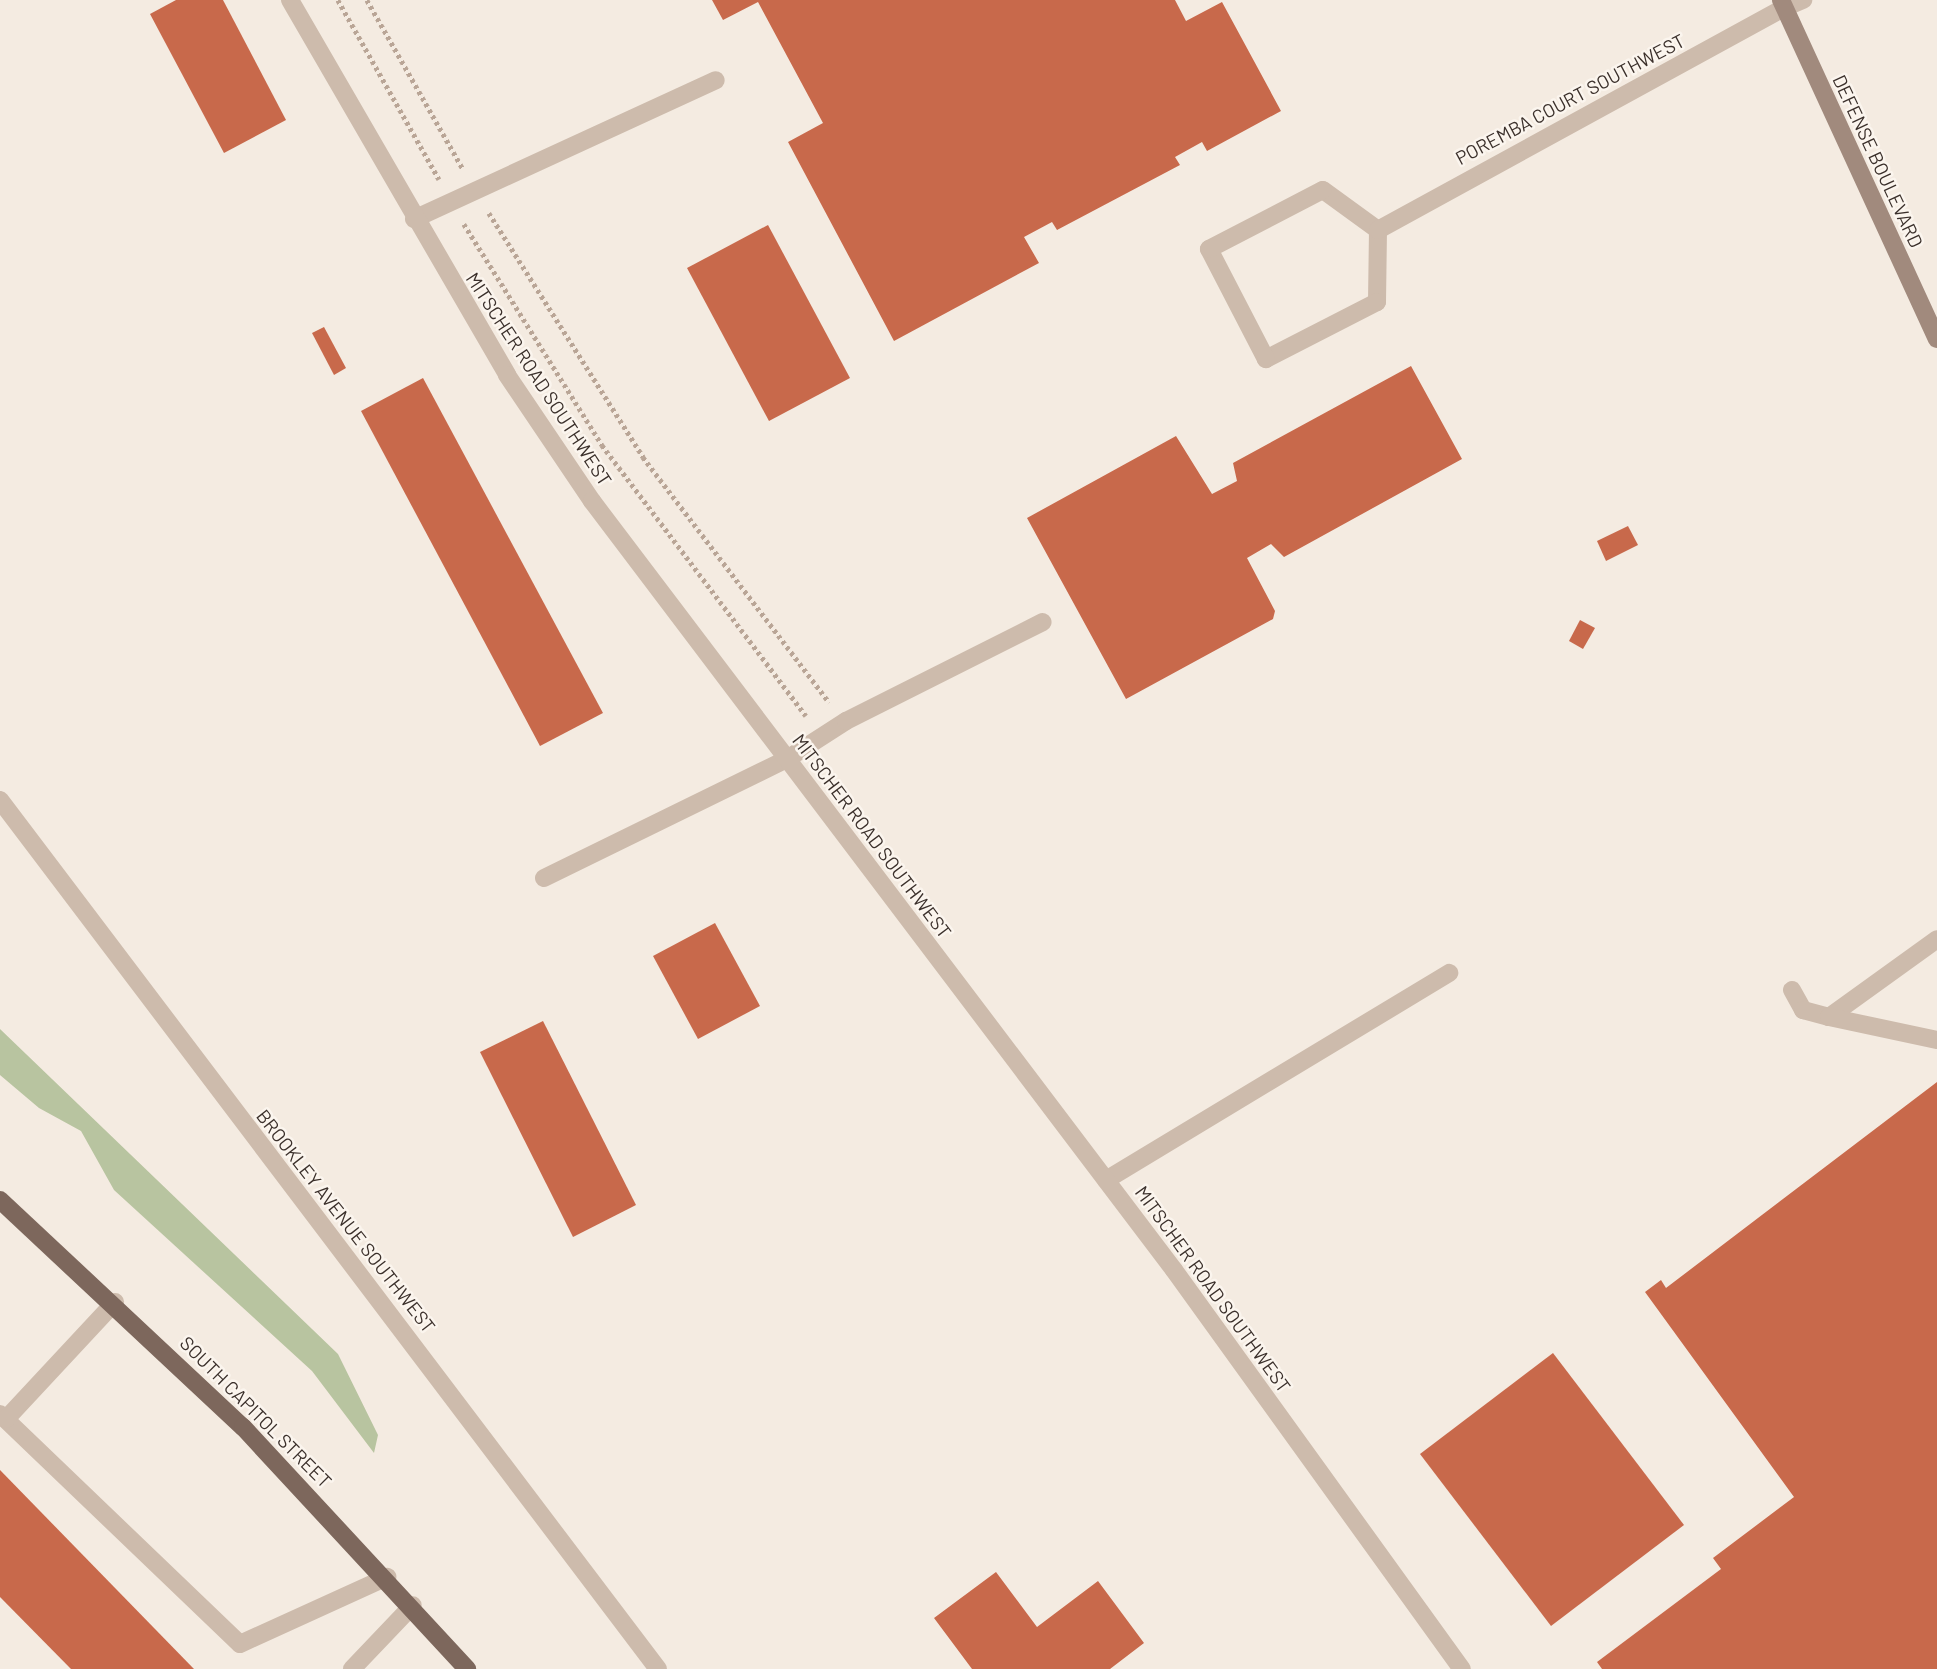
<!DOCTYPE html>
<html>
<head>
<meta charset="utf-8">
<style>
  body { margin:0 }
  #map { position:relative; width:1937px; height:1669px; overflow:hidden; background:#f4ebe1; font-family:Barlow,sans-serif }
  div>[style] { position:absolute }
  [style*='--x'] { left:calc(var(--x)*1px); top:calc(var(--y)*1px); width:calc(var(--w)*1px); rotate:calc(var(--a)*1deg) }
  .green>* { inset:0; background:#b8c4a0 }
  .building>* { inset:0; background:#c8694b }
  .path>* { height:4.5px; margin-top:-2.25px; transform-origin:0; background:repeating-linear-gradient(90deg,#b9a596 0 3.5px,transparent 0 7px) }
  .lane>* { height:18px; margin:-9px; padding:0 9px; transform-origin:9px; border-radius:9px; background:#cdbbac }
  .street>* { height:18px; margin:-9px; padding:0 9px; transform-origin:9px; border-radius:9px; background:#cdbbac }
  .secondary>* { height:18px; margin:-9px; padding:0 9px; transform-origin:9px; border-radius:9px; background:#a18a7d }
  .primary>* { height:18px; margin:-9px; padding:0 9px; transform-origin:9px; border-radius:9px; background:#7d675c }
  span { translate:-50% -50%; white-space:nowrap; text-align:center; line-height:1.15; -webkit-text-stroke:5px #fbf5ee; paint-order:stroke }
  .street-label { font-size:19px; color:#3b302b }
</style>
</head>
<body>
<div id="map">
  <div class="green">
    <div style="clip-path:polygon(0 1029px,338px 1354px,378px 1435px,374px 1453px,312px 1371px,114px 1190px,81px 1131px,39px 1108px,0 1075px)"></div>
  </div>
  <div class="building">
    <div style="clip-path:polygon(176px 0,223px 0,286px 120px,224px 153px,150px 14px)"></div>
    <div style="clip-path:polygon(712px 0,1175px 0,1186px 21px,1222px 2px,1281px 111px,1207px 151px,1202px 142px,1175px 157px,1180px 165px,1057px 230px,1052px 222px,1024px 237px,1039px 263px,894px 341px,788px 142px,823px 123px,758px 2px,723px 20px)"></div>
    <div style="clip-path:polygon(768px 225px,850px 378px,769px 421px,687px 268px)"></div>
    <div style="clip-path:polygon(324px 327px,346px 368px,334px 375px,312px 333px)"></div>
    <div style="clip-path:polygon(1411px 366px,1462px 459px,1284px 557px,1271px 544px,1247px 558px,1275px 611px,1273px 619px,1126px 699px,1027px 518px,1176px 436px,1212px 494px,1237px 481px,1233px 463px)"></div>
    <div style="clip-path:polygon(423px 378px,603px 713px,540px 746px,361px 411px)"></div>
    <div style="clip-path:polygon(1628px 526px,1638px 545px,1606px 561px,1597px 541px)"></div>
    <div style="clip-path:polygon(1580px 620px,1595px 628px,1583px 649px,1569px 641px)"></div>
    <div style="clip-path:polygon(715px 923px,760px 1006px,698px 1039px,653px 956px)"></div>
    <div style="clip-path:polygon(543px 1021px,636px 1205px,573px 1237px,480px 1052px)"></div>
    <div style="clip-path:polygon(1937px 1082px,1937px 1669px,1602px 1669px,1597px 1662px,1721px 1569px,1713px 1558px,1794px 1497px,1645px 1292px,1661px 1280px,1666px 1288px)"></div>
    <div style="clip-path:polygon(1553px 1353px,1684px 1525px,1551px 1626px,1420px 1454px)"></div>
    <div style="clip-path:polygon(0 1470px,194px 1669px,71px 1669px,0 1597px)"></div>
    <div style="clip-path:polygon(996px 1572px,1037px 1627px,1098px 1581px,1144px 1643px,1110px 1669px,972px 1669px,934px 1618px)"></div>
  </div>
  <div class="path">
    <div style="--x:338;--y:0;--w:206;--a:60.6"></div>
    <div style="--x:367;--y:0;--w:194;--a:60.4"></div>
    <div style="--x:489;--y:213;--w:289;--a:57.7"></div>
    <div style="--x:643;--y:457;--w:308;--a:52.8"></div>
    <div style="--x:464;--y:224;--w:261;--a:58"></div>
    <div style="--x:602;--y:445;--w:339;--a:53"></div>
  </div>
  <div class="lane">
    <div style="--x:1784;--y:8;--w:21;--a:-23"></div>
    <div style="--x:414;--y:219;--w:332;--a:-24.7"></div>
    <div style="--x:544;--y:878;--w:271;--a:-26.1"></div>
    <div style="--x:787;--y:759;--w:70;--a:-32.8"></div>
    <div style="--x:846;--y:721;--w:220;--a:-26.7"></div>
    <div style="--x:1792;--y:990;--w:23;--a:61"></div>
    <div style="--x:1803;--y:1010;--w:27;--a:15"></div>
    <div style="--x:1829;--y:1017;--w:133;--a:-35.8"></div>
    <div style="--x:1829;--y:1017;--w:110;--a:12"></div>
    <div style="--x:1106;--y:1180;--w:401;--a:-31.1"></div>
    <div style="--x:0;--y:1414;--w:332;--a:43.8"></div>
    <div style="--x:240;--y:1644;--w:162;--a:-24.5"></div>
    <div style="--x:6;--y:1419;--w:160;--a:-47"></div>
    <div style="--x:352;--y:1669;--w:88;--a:-46.4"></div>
  </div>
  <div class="street">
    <div style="--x:290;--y:0;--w:433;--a:59.9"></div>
    <div style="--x:507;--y:375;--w:152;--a:56"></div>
    <div style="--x:592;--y:501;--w:964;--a:52.88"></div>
    <div style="--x:1174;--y:1270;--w:492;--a:54.2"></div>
    <div style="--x:1323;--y:190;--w:68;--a:36"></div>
    <div style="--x:1378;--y:230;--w:72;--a:90.8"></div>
    <div style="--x:1377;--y:302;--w:125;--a:152.8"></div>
    <div style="--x:1266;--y:359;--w:124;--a:-117.4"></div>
    <div style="--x:1209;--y:249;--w:128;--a:-27.4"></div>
    <div style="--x:1378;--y:230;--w:463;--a:-28.7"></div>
    <div style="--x:0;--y:800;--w:1090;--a:52.87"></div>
  </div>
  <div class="secondary">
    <div style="--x:1781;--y:0;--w:373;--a:65.3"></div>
  </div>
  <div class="primary">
    <div style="--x:0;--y:1200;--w:333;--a:43.1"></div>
    <div style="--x:243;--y:1427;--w:330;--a:47.2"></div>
  </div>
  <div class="street-label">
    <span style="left:1570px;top:99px;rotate:-28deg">POREMBA COURT SOUTHWEST</span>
    <span style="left:1878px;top:161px;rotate:65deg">DEFENSE BOULEVARD</span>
    <span style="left:539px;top:379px;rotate:57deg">MITSCHER ROAD SOUTHWEST</span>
    <span style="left:872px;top:836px;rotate:53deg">MITSCHER ROAD SOUTHWEST</span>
    <span style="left:346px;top:1221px;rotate:52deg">BROOKLEY AVENUE SOUTHWEST</span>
    <span style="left:1213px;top:1289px;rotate:54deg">MITSCHER ROAD SOUTHWEST</span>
    <span style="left:256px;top:1412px;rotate:45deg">SOUTH CAPITOL STREET</span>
  </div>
</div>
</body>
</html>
